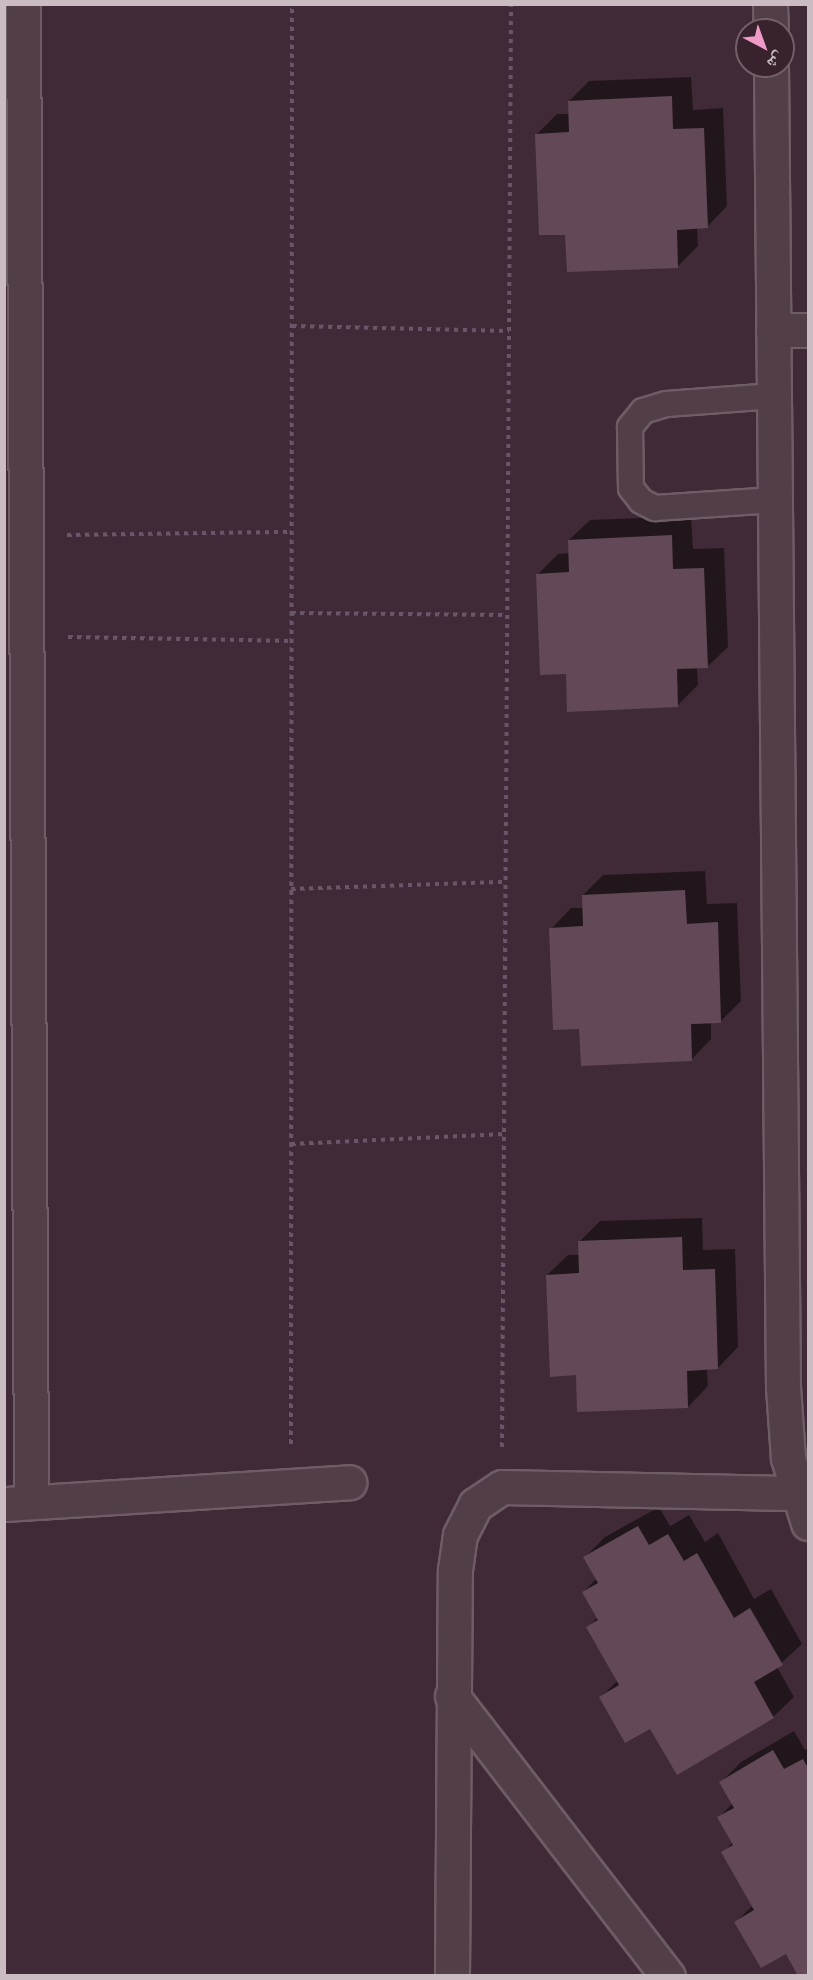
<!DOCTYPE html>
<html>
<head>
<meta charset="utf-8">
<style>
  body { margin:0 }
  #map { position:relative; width:813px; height:1980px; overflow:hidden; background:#412a37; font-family:Signika,"Noto Naskh Arabic",sans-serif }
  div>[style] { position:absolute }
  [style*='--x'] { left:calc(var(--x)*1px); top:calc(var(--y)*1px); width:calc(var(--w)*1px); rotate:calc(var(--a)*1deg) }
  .shadow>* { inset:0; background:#0007 }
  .building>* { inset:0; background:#634957 }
  .path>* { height:4px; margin-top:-2px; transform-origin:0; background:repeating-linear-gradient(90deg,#695669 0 4.5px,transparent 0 9px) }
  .roads { filter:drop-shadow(2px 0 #6e5c66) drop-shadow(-2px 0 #6e5c66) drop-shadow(0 2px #6e5c66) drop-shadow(0 -2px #6e5c66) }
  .service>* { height:24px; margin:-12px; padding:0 12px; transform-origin:12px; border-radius:12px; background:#513e48 }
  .minor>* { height:33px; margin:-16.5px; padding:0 16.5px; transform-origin:16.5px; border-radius:16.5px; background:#513e48 }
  span { translate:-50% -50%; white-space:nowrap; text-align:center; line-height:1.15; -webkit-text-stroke:5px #37222d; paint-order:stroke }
  .frame { position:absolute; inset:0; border:6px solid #cbbbc3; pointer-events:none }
  .north { position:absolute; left:735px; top:18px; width:60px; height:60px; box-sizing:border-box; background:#37222d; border:2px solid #725f69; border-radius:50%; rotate:139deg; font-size:16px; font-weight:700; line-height:24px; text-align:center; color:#cbbbc3 }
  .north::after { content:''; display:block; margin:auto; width:21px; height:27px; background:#f09bc7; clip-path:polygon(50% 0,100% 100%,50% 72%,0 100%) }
</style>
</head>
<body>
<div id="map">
  <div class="shadow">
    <div style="clip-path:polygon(691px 77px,693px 110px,723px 108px,727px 206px,707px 227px,697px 227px,698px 246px,678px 266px,567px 233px,537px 134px,557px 114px,570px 114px,569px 101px,589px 81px)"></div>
    <div style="clip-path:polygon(691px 516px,693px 549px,724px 548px,728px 647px,707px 667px,697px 667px,698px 685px,678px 705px,567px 672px,538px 574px,558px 554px,570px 553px,569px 540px,590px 520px)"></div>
    <div style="clip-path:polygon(705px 871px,707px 904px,737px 903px,741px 1001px,721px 1021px,711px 1022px,711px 1039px,691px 1060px,581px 1027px,551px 929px,571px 908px,583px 908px,583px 895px,603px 875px)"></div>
    <div style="clip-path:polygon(702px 1218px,703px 1250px,735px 1249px,738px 1347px,718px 1368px,707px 1368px,708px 1386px,688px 1407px,577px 1373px,547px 1275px,568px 1255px,580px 1255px,579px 1242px,600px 1221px)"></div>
    <div style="clip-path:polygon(659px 1507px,670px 1526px,689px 1515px,705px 1542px,718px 1533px,754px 1599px,771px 1589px,802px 1644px,777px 1667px,794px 1697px,773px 1717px,651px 1726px,601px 1697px,618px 1680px,588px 1627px,598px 1617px,583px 1592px,597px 1578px,585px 1557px,605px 1537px)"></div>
    <div style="clip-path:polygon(794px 1731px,805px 1750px,808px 1748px,808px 1976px,800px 1976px,786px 1952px,736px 1922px,753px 1905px,723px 1853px,733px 1842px,719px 1817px,733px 1803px,721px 1782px,741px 1762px)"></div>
  </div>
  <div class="building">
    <div style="clip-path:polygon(672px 96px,673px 129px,704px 128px,708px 228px,677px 230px,678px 268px,567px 272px,565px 235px,539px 235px,535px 134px,569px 132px,568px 101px)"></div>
    <div style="clip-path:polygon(672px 535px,673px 569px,704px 568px,708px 668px,677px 669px,678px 707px,567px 712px,566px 674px,540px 675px,536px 574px,569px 572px,568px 540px)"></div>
    <div style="clip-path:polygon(685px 890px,687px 924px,718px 922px,721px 1023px,691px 1024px,692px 1061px,581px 1066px,579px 1029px,553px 1030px,549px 928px,583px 926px,582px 895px)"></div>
    <div style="clip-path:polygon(682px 1237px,683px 1270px,715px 1269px,718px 1369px,687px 1371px,688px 1408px,577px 1412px,576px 1375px,550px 1377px,546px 1275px,579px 1273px,578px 1241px)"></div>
    <div style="clip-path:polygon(638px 1526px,649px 1545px,668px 1534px,684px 1561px,697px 1553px,734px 1618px,750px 1608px,783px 1665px,754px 1682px,774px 1718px,677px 1775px,650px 1729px,625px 1743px,599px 1697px,619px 1685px,586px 1627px,598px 1620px,582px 1592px,598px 1583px,583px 1557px)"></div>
    <div style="clip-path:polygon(773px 1750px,784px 1769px,803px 1759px,808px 1768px,808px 1976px,798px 1976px,786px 1954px,761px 1968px,734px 1922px,754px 1910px,721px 1852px,733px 1845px,717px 1817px,734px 1808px,719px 1782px)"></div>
  </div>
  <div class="path">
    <div style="--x:292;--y:326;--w:217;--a:1.3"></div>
    <div style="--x:67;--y:535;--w:224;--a:-0.8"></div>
    <div style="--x:291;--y:613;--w:216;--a:0.5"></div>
    <div style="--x:68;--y:637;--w:223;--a:1"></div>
    <div style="--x:291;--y:889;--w:215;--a:-1.9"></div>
    <div style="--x:291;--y:1144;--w:214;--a:-2.7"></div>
    <div style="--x:291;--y:1444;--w:1440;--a:-89.96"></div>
    <div style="--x:502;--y:1447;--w:1443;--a:-89.64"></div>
  </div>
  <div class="roads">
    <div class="service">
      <div style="--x:774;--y:396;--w:108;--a:175.8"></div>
      <div style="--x:666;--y:404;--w:24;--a:163"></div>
      <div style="--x:643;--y:411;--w:21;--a:129"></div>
      <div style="--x:630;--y:427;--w:61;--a:89.1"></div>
      <div style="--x:631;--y:488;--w:16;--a:52"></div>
      <div style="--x:641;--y:501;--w:16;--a:27"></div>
      <div style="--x:655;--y:508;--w:120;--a:-3.8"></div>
    </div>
    <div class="minor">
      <div style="--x:23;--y:4;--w:1498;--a:89.69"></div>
      <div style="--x:770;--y:4;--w:26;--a:88"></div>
      <div style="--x:771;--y:66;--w:1321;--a:89.48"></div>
      <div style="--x:783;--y:1387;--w:71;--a:86"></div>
      <div style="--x:788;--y:1458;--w:68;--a:72.9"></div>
      <div style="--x:773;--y:330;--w:35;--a:0"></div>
      <div style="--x:4;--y:1504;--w:346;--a:-3.6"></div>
      <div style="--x:452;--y:1696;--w:354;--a:52.4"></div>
      <div style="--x:452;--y:1976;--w:406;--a:-89.6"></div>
      <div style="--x:455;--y:1570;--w:35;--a:-82"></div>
      <div style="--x:460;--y:1535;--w:34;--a:-63"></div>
      <div style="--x:475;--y:1505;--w:32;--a:-34"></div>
      <div style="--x:502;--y:1487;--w:297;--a:1.2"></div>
    </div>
  </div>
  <div class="frame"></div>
  <div class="north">ش</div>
</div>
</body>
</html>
